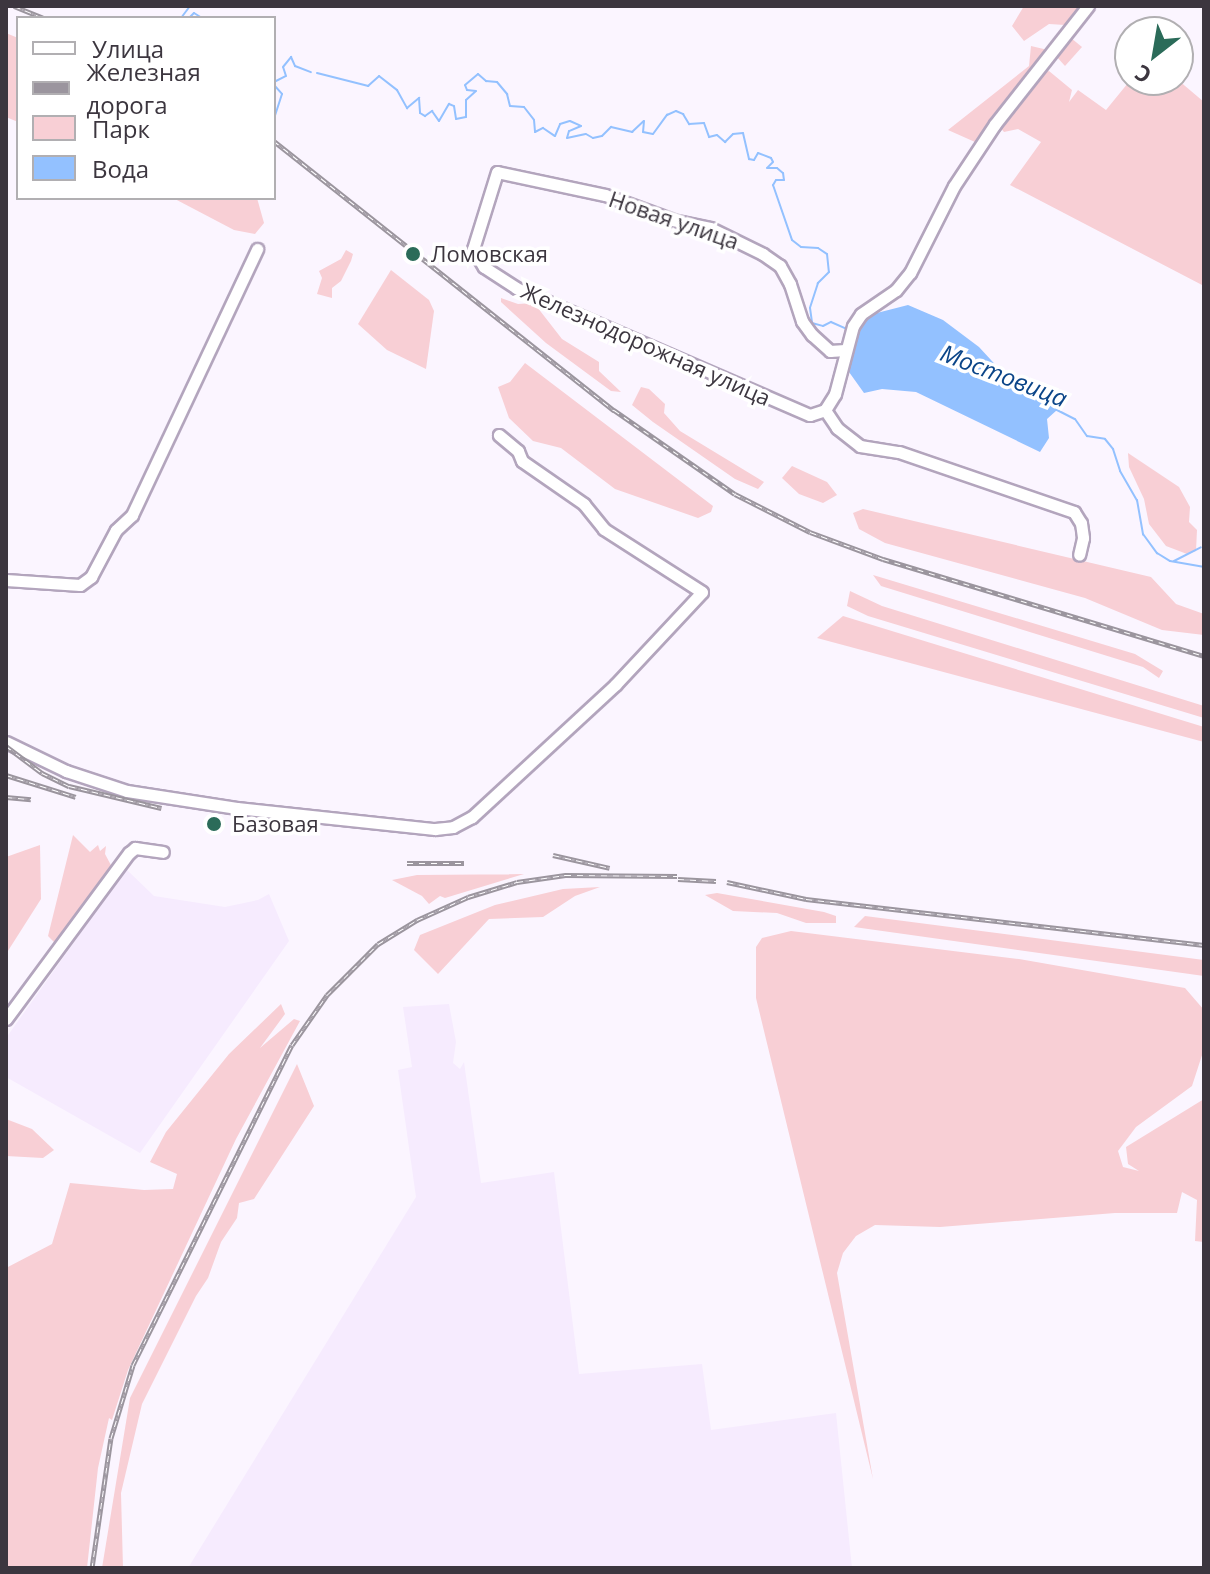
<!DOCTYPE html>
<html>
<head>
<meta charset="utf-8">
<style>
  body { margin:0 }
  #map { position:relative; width:1210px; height:1574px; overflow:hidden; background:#fbf5ff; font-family:"Open Sans",sans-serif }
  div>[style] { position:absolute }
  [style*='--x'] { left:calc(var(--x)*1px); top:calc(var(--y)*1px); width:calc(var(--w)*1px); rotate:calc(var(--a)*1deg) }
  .built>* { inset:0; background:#f6ebfe }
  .green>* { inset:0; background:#f8cfd5 }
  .water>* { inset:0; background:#93c1ff }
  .stream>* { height:2px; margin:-1px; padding:0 1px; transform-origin:1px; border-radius:1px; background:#93c1ff }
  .roads { filter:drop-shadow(2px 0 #b3a5bd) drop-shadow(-2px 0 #b3a5bd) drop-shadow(0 2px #b3a5bd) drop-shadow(0 -2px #b3a5bd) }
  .minor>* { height:11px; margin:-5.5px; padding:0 5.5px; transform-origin:5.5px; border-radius:5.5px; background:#fff }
  .rail>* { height:5px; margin-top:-2.5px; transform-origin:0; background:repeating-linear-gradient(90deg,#fff 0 6px,#9b959e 0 12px); box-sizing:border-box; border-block:2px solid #9b959e }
  .dots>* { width:22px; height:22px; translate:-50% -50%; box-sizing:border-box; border:4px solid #fff; border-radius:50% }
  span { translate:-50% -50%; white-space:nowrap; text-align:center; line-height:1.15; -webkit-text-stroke:7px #fff; paint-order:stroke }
  .street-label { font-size:22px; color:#3c363f }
  .poi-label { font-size:22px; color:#3c363f }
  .left { translate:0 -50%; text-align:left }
  .water-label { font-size:24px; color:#0b4588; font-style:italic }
  .frame { position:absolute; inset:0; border:8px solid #3c363f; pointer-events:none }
  .legend { position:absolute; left:16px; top:16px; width:260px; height:184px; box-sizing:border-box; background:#fff; border:2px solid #b1afb2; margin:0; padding:10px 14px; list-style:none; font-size:24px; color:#3c363f }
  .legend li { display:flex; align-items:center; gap:16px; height:40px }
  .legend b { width:40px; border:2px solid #b1afb2 }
  .north { position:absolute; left:1114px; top:16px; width:80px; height:80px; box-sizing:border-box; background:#fff; border:2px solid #b1afb2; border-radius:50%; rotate:211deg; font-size:22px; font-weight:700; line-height:32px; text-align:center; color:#3c363f }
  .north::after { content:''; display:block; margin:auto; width:28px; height:36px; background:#2b6b59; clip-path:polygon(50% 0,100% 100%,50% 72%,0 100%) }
</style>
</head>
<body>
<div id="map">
  <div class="built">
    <div style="clip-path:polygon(126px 869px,154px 896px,225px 907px,258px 900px,269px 894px,289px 941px,140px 1153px,6px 1077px,6px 1038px)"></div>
    <div style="clip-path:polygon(449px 1004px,456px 1042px,453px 1063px,460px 1069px,464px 1062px,481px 1183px,554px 1172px,579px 1374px,702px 1364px,711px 1430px,836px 1413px,852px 1568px,188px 1568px,416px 1197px,398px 1070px,412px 1067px,403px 1007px)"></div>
  </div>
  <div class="green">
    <div style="clip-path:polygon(1024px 6px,1080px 6px,1065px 25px,1049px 24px,1024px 41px,1012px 26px)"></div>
    <div style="clip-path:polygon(6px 33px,18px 38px,18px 122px,6px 117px)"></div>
    <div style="clip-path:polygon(1071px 38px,1082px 47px,1065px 66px,1056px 56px)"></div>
    <div style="clip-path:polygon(1031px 46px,1048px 50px,975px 142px,948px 130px,1029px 66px)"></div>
    <div style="clip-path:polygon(1130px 61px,1130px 80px,1178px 80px,1204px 102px,1204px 286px,1010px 185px,1041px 142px,1018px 129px,1004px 132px,999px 126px,1043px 73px,1049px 71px,1072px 90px,1069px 102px,1078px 90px,1106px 110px,1128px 83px,1120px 74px)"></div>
    <div style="clip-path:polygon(173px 198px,257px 198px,264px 223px,255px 234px,234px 230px)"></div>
    <div style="clip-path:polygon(346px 250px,353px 254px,351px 261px,341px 281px,332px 288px,332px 298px,317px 294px,322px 278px,319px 271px,341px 259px)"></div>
    <div style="clip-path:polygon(391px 270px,429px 300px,434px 311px,426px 369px,387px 350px,358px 324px)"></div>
    <div style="clip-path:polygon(501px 298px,518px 304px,534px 303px,562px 339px,599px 362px,599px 371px,621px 392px,611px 391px,546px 343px,501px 302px)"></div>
    <div style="clip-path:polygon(525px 363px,713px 506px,711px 512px,698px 518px,615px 489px,561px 448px,533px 441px,509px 418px,498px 387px,510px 382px)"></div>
    <div style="clip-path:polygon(641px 387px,649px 389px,665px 404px,664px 413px,680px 431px,764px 482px,758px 489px,735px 479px,653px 422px,632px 405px)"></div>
    <div style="clip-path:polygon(1128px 453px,1179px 487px,1190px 507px,1189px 522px,1197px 530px,1196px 551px,1187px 554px,1166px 546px,1149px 524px,1144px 499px,1129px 467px)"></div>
    <div style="clip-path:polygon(792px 466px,827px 482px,837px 495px,823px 503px,799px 494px,782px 478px)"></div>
    <div style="clip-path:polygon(863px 509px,1151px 577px,1176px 604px,1204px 614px,1204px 635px,1162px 630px,1085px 598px,885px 543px,859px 529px,853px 513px)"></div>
    <div style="clip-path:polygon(873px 575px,1135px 654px,1163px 671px,1159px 678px,1143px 667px,881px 586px)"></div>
    <div style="clip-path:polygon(850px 591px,882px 606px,1204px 706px,1204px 718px,868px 616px,847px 606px)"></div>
    <div style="clip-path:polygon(843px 616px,1204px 727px,1204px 742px,817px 638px)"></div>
    <div style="clip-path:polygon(73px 835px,90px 852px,98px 845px,100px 851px,106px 846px,105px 854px,113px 869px,55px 943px,48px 936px)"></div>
    <div style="clip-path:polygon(40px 845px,41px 899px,6px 954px,6px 857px)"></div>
    <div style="clip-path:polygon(524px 874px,445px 898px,440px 896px,429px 904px,422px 896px,392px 880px,417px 875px)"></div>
    <div style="clip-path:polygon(600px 887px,575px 896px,543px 917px,489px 919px,438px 974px,414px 950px,420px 935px,495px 905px,563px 889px)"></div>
    <div style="clip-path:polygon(717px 893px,824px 912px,836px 916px,836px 923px,806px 923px,777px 913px,733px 911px,705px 895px)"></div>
    <div style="clip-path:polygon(865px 916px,1204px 960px,1204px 976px,854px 927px)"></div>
    <div style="clip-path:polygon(791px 931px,1019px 959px,1185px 988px,1204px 1010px,1204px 1049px,1192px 1086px,1136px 1127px,1118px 1151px,1123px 1167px,1139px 1171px,1128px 1164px,1126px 1147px,1204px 1099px,1204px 1242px,1195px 1241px,1197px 1200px,1182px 1192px,1177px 1213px,1115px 1213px,940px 1227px,875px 1225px,856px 1236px,843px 1253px,837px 1273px,873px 1479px,756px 998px,756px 947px,762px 938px)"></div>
    <div style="clip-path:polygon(281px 1004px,285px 1014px,260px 1048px,294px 1019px,300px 1021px,236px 1139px,128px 1370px,112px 1420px,109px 1418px,98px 1468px,87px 1568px,6px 1568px,6px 1268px,52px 1244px,70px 1183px,144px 1190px,173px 1189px,177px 1174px,150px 1162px,166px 1132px,229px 1054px)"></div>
    <div style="clip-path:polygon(297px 1064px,314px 1106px,254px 1199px,239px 1203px,237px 1218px,221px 1242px,208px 1278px,196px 1296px,142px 1404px,121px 1493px,123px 1568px,102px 1568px,130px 1398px)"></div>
    <div style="clip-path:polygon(6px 1119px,32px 1129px,54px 1150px,43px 1158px,6px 1156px)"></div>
  </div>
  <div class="water">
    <div style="clip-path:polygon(908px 305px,943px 320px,979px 347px,1015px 386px,1039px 394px,1057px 410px,1047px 419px,1049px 438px,1040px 452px,916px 392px,882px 389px,864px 393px,849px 372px,855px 335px,869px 315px)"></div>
  </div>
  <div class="stream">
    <div style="--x:181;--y:18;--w:15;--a:-53"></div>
    <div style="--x:189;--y:18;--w:7;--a:-45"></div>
    <div style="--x:194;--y:13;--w:9;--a:32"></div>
    <div style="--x:317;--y:73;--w:53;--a:14.3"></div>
    <div style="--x:368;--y:86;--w:15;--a:-42"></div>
    <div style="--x:379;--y:76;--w:23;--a:38"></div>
    <div style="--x:397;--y:90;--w:21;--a:61"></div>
    <div style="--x:407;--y:108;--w:16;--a:-40"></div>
    <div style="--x:419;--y:98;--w:15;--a:86"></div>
    <div style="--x:420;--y:113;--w:6;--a:31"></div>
    <div style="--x:425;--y:116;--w:9;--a:-36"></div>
    <div style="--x:432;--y:111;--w:12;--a:55"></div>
    <div style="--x:439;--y:121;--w:20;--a:-60"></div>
    <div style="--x:449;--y:104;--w:5;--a:22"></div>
    <div style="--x:454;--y:106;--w:13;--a:81"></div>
    <div style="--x:456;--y:119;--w:10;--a:-11"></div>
    <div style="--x:466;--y:117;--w:17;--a:-90"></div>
    <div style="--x:466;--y:100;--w:13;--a:-42"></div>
    <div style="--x:476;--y:91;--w:9;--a:-174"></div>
    <div style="--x:467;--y:90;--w:5;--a:-112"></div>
    <div style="--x:465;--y:85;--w:17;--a:-40"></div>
    <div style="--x:478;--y:74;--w:11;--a:41"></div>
    <div style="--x:486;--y:81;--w:11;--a:5"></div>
    <div style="--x:497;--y:82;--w:16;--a:50"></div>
    <div style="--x:507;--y:94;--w:12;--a:76"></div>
    <div style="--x:510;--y:106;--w:14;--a:4"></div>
    <div style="--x:524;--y:107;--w:16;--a:52"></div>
    <div style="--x:534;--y:120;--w:12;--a:85"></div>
    <div style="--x:535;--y:132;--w:9;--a:-27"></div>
    <div style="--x:543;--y:128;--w:14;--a:34"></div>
    <div style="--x:555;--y:136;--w:13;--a:-67"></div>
    <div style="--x:560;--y:124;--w:10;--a:-17"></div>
    <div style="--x:570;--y:121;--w:12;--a:24"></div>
    <div style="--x:581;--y:126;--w:13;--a:157"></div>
    <div style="--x:569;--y:131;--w:7;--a:106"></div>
    <div style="--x:567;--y:138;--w:19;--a:-12"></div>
    <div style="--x:586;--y:134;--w:8;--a:30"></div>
    <div style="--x:593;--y:138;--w:9;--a:-13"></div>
    <div style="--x:602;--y:136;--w:13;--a:-45"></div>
    <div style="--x:611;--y:127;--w:22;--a:13"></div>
    <div style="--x:632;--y:132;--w:16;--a:-43"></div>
    <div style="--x:644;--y:121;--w:11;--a:95"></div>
    <div style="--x:643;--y:132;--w:10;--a:11"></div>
    <div style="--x:653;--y:134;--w:24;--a:-54"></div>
    <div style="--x:667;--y:115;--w:10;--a:-24"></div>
    <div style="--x:676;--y:111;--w:8;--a:23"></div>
    <div style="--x:683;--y:114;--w:12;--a:59"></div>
    <div style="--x:689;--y:124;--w:15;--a:-4"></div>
    <div style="--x:704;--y:123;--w:15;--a:70"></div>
    <div style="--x:709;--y:137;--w:8;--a:-14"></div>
    <div style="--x:717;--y:135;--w:11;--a:41"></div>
    <div style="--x:725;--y:142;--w:11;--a:-45"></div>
    <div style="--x:733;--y:134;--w:10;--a:-6"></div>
    <div style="--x:743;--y:133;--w:27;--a:77"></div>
    <div style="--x:749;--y:159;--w:5;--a:11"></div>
    <div style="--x:754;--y:160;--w:8;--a:-60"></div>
    <div style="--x:758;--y:153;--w:14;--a:21"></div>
    <div style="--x:771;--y:158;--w:4;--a:63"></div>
    <div style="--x:773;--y:162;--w:8;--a:135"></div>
    <div style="--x:767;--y:168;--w:10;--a:0"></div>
    <div style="--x:777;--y:168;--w:8;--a:40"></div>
    <div style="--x:783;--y:173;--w:7;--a:82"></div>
    <div style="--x:784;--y:180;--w:8;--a:180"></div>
    <div style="--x:776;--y:180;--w:6;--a:121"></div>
    <div style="--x:773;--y:185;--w:58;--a:70.9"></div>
    <div style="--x:792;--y:240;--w:11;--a:38"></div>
    <div style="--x:801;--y:247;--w:17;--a:3"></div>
    <div style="--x:818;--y:248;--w:11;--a:34"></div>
    <div style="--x:827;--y:254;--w:18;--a:84"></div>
    <div style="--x:829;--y:272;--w:16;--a:135"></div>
    <div style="--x:818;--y:283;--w:26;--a:108"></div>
    <div style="--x:810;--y:308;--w:15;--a:82"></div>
    <div style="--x:812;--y:323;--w:11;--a:15"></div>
    <div style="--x:823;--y:326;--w:9;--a:-27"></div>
    <div style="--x:831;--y:322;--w:17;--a:24"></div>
    <div style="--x:274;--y:82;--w:13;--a:-27"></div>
    <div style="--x:286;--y:76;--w:9;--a:-108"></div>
    <div style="--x:283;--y:67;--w:13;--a:-51"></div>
    <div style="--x:291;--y:57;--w:10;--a:66"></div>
    <div style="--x:295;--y:66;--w:17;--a:21"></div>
    <div style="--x:274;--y:85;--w:12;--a:48"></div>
    <div style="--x:282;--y:94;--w:25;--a:108"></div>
    <div style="--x:1055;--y:409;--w:22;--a:27"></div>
    <div style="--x:1075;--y:419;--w:21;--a:55"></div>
    <div style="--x:1087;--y:436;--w:18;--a:9"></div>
    <div style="--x:1105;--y:439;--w:13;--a:51"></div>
    <div style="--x:1113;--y:449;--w:23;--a:72"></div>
    <div style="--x:1120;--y:471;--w:34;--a:60"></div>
    <div style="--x:1137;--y:500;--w:35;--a:80"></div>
    <div style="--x:1143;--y:534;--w:24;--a:54"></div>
    <div style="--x:1157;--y:553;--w:15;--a:32"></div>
    <div style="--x:1170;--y:561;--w:35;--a:10"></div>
    <div style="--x:1174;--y:561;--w:30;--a:-27"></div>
  </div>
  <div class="roads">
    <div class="minor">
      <div style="--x:845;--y:350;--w:15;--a:176"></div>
      <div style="--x:830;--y:351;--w:24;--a:-138"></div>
      <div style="--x:812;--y:335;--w:17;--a:-126"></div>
      <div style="--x:802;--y:321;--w:39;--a:-108"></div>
      <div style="--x:790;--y:284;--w:21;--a:-119"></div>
      <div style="--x:780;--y:266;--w:21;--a:-145"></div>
      <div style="--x:763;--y:254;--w:59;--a:-153.9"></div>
      <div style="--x:710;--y:228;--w:38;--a:-168"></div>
      <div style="--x:673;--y:220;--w:72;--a:-159.8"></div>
      <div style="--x:605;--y:195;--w:110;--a:-168"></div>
      <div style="--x:497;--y:172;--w:81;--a:107.3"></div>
      <div style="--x:473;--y:249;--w:21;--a:59"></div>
      <div style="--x:484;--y:267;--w:38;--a:33"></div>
      <div style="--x:516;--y:288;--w:320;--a:23.4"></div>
      <div style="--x:810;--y:415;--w:16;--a:-18"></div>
      <div style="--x:825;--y:410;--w:19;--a:-58"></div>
      <div style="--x:835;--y:394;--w:70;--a:-75.2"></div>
      <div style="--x:853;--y:326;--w:14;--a:-56"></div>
      <div style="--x:861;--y:314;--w:42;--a:-34.4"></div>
      <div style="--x:896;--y:290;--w:22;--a:-51"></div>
      <div style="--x:910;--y:273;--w:97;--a:-63.2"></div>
      <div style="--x:954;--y:186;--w:74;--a:-56.5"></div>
      <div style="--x:995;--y:124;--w:150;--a:-51.8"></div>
      <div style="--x:825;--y:410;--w:22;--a:56"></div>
      <div style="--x:837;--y:428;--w:29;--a:38"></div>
      <div style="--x:860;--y:446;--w:39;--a:9"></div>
      <div style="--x:899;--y:452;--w:185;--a:18.9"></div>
      <div style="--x:1074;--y:512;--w:13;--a:58"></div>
      <div style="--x:1081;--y:523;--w:15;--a:82"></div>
      <div style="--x:1083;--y:538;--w:17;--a:103"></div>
      <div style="--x:6;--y:580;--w:74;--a:3.9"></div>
      <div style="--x:80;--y:585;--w:14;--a:-36"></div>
      <div style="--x:91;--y:577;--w:53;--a:-62"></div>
      <div style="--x:116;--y:530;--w:22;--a:-43"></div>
      <div style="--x:132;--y:515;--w:294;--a:-64.8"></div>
      <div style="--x:6;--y:742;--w:67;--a:25.8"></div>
      <div style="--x:66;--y:771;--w:64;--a:18.2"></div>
      <div style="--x:127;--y:791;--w:111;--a:8.8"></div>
      <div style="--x:237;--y:808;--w:199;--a:6.1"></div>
      <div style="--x:435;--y:829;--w:18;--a:-6"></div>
      <div style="--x:453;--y:827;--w:21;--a:-28"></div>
      <div style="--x:472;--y:817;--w:195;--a:-42.7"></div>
      <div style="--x:615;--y:685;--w:127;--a:-46.9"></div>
      <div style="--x:702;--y:592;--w:117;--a:-147.3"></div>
      <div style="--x:604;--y:529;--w:32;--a:-129"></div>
      <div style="--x:584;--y:504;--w:75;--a:-145.3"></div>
      <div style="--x:522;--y:461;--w:11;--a:-112"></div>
      <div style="--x:518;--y:451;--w:25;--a:-140"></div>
      <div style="--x:6;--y:1019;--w:207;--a:-53.5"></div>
      <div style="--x:129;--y:853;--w:8;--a:-40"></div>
      <div style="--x:135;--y:848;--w:28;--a:8"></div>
    </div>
  </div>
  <div class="rail">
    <div style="--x:14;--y:6;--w:31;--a:22"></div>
    <div style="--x:274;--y:141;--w:434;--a:38.4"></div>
    <div style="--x:614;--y:410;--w:147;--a:34.8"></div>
    <div style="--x:735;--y:494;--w:84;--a:26.9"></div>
    <div style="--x:810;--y:532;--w:78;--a:20.3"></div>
    <div style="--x:883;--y:559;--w:335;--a:16.8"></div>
    <div style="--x:6;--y:746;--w:45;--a:36.9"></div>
    <div style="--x:42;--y:773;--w:30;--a:26"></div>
    <div style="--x:69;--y:786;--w:95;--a:13.4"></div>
    <div style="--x:6;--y:775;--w:73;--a:17.4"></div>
    <div style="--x:6;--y:797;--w:25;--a:5"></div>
    <div style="--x:553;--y:855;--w:58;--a:12.8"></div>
    <div style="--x:407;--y:863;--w:57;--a:0"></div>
    <div style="--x:678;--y:879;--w:38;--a:3"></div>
    <div style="--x:727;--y:882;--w:81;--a:12.1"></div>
    <div style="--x:806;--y:899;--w:401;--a:6.6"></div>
    <div style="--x:92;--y:1568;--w:131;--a:-81.7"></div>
    <div style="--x:111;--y:1438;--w:76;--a:-73.2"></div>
    <div style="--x:133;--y:1365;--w:357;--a:-63.6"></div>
    <div style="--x:292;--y:1045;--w:61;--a:-55"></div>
    <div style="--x:327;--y:995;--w:72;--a:-45"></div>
    <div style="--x:378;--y:944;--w:46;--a:-31.6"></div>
    <div style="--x:417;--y:920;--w:56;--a:-24.3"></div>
    <div style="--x:468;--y:897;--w:51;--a:-17"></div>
    <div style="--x:517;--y:882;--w:49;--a:-8.3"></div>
    <div style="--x:565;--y:875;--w:112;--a:0.5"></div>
  </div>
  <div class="dots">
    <div style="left:413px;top:254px;background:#2b6b59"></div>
    <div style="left:214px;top:824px;background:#2b6b59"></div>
  </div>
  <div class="street-label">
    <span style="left:674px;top:220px;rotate:19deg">Новая улица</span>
    <span style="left:646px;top:344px;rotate:24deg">Железнодорожная улица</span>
  </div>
  <div class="poi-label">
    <span class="left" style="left:431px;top:254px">Ломовская</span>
    <span class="left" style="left:232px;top:824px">Базовая</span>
  </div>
  <div class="water-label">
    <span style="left:1004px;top:375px;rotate:21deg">Мостовица</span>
  </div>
  <div class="frame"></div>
  <ul class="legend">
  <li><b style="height:10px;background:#fff"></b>Улица</li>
  <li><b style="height:10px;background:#9b959e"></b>Железная дорога</li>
  <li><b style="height:22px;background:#f8cfd5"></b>Парк</li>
  <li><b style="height:22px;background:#93c1ff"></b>Вода</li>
  </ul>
  <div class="north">С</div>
</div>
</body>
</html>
